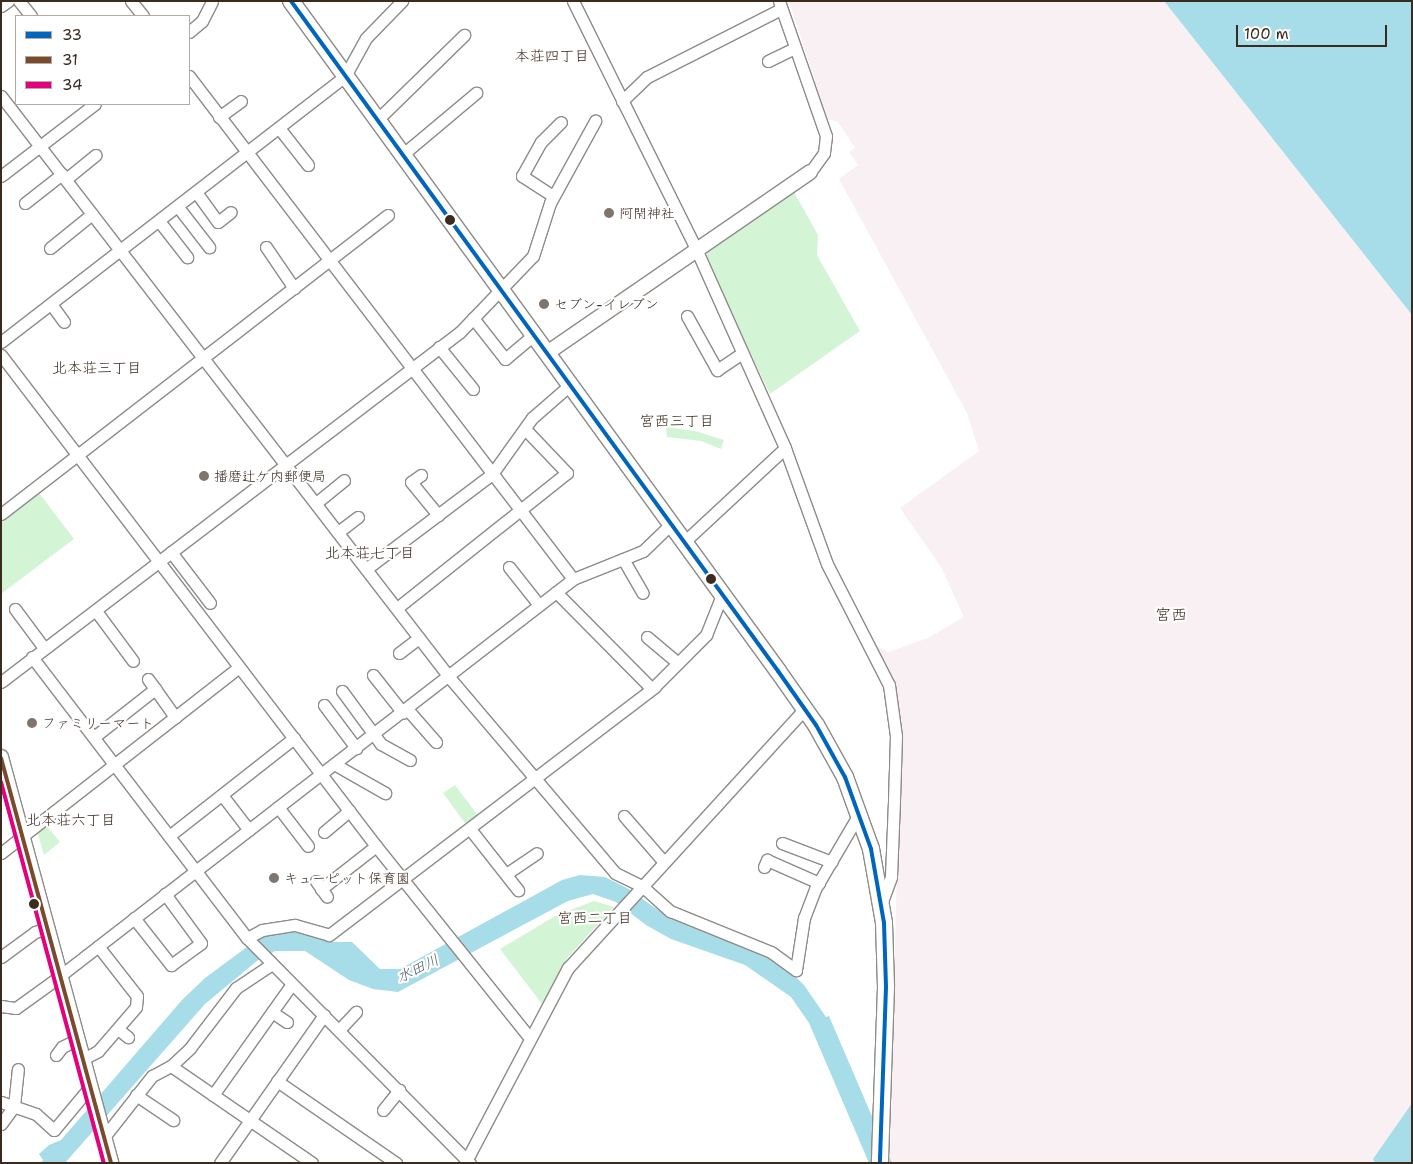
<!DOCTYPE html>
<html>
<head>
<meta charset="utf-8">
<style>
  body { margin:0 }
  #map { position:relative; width:1413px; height:1164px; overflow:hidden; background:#fff; font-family:"Shantell Sans","Klee One",sans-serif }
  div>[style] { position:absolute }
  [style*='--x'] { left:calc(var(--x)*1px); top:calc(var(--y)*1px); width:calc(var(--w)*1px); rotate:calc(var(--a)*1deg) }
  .built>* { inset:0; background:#f9f0f3 }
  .green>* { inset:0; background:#d4f5d5 }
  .water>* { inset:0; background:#a7dde9 }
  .roads { filter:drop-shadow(1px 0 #8e8b88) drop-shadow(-1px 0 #8e8b88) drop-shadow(0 1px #8e8b88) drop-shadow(0 -1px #8e8b88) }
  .minor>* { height:11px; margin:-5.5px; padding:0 5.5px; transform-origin:5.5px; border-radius:5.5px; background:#fff }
  .tertiary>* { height:14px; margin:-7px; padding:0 7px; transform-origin:7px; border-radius:7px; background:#fff }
  .secondary>* { height:16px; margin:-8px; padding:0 8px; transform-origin:8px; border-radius:8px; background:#fff }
  .bus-1>* { height:4px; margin:-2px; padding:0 2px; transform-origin:2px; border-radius:2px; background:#0065bd }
  .bus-2>* { height:4px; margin:-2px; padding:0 2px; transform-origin:2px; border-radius:2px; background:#7a4b2a }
  .bus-3>* { height:4px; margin:-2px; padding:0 2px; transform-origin:2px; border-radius:2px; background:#e5007d }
  .dots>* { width:14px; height:14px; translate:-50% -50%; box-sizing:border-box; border:2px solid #fff; border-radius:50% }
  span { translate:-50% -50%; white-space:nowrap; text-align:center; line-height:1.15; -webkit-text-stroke:4.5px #fff; paint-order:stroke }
  .poi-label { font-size:14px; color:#3b2a1e }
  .left { translate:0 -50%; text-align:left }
  .neighbourhood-label { font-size:15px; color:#3b2a1e }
  .water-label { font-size:15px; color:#505c58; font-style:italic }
  .quarter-label { font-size:16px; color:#3b2a1e }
  .frame { position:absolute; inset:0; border:2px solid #3b2a1e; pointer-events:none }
  .legend { position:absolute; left:15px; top:15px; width:175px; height:90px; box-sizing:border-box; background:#fff; border:1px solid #b1aaa5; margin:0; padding:6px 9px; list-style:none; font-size:15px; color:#3b2a1e }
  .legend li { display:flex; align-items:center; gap:10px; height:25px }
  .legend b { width:25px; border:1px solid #b1aaa5 }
  .scale { position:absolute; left:1236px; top:25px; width:151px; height:22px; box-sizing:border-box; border:2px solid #3b2a1e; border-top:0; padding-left:6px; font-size:15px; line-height:18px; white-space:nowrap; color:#3b2a1e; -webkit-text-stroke:4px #fff; paint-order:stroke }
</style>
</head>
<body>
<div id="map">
  <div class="built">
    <div style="clip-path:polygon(789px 1px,1164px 1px,1412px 315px,1412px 1103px,1373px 1159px,1375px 1163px,892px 1163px,890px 1160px,900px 735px,875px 646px,889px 652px,928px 638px,964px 617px,941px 567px,900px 508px,979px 451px,967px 413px,839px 179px,858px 165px,849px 152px,855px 148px,838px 122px,827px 119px)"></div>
  </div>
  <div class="green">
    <div style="clip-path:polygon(794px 192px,818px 235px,817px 255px,860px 331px,770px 394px,705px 258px,709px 251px)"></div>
    <div style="clip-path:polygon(666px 427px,695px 431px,724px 440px,721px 449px,701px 441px,667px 437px)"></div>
    <div style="clip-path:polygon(37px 490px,74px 539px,1px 594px,1px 519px)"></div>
    <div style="clip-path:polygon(455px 785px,479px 817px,467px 826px,443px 793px)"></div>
    <div style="clip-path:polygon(46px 825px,60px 842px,44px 855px,37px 831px)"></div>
    <div style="clip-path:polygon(594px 901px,614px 907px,568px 957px,542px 1004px,500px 949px,555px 916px)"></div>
  </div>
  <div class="water">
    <div style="clip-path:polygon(1164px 1px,1412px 1px,1412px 315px)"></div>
    <div style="clip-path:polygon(580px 875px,605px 877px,627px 888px,668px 917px,752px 946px,778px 960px,804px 985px,826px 1017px,829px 1016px,892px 1163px,869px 1163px,809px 1023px,791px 997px,745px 965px,671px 939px,646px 925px,616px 902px,593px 894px,568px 901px,398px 992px,373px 989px,349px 980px,305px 951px,275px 951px,257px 961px,205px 1004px,65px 1163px,41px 1163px,43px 1160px,39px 1154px,49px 1145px,61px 1140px,182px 1000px,205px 978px,259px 938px,295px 929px,331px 942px,352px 942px,380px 969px,400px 969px,562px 880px)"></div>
    <div style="clip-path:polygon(1412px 1103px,1412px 1163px,1375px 1163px,1373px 1159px)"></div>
  </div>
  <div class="roads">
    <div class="minor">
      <div style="--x:19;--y:1;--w:19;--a:51"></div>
      <div style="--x:131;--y:1;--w:19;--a:51"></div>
      <div style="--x:573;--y:1;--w:279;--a:63.6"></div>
      <div style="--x:697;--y:251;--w:216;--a:65.9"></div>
      <div style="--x:785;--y:448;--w:123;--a:70.1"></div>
      <div style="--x:827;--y:564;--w:136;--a:62.9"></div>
      <div style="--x:889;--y:685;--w:51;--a:82.2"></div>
      <div style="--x:896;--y:736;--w:65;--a:91.8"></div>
      <div style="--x:894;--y:801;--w:76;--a:92.3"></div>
      <div style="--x:891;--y:877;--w:27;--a:110"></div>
      <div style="--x:779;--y:1;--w:143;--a:70.8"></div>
      <div style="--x:826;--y:136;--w:17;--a:97"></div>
      <div style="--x:824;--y:153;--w:24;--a:126"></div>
      <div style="--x:1;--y:6;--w:9;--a:-36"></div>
      <div style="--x:189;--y:32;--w:17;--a:-40"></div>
      <div style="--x:202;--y:21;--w:22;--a:-63"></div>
      <div style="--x:768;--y:61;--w:30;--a:-26"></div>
      <div style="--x:189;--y:76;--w:633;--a:52.64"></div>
      <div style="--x:1;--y:96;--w:734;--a:52.36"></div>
      <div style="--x:449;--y:677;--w:257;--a:49.7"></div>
      <div style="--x:615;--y:873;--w:30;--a:26"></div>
      <div style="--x:642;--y:886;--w:38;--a:42"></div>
      <div style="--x:670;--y:911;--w:109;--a:22.1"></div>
      <div style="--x:771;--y:952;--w:31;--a:36"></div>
      <div style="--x:796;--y:970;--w:53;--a:-81.3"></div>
      <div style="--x:804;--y:918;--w:31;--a:-69"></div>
      <div style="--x:815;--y:889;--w:87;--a:-59.6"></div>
      <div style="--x:622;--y:101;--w:35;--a:-44"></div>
      <div style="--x:647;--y:77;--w:150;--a:-26.9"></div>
      <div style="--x:219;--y:117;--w:27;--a:-36"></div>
      <div style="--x:377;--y:120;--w:122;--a:-44.3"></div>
      <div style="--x:279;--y:128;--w:47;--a:51.9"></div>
      <div style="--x:402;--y:155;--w:97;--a:-40"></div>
      <div style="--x:1;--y:176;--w:118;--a:-37.5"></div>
      <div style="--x:66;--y:179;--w:38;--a:-39"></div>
      <div style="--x:196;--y:192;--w:37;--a:54"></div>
      <div style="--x:218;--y:222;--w:16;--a:-38"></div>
      <div style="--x:553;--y:196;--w:37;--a:-147"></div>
      <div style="--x:522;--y:176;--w:39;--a:-61"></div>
      <div style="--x:541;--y:142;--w:28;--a:-45"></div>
      <div style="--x:25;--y:203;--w:47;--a:-38.1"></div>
      <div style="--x:178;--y:207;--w:51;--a:52.2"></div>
      <div style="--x:159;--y:221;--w:46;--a:52.1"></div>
      <div style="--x:266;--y:247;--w:50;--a:55.7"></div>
      <div style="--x:50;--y:248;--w:54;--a:-39"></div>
      <div style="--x:51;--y:304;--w:22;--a:54"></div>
      <div style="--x:687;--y:316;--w:62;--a:60.9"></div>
      <div style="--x:717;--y:370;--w:30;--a:-34"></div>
      <div style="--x:473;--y:318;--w:52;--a:52"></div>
      <div style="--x:505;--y:359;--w:38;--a:-40"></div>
      <div style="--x:1;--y:342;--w:435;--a:-37.7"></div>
      <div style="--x:345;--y:76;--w:43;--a:-61.1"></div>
      <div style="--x:366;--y:38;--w:52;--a:-45.8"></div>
      <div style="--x:439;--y:347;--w:54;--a:51"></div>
      <div style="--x:1;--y:355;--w:618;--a:52.63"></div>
      <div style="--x:376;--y:846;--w:246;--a:51.3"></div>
      <div style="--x:421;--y:475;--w:12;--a:145"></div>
      <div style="--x:411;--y:482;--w:43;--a:50.7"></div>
      <div style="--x:316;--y:503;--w:36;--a:-39"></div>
      <div style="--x:1;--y:514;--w:489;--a:-37.7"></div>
      <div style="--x:338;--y:532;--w:25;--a:-37"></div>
      <div style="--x:684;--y:542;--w:138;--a:-42.9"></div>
      <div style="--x:171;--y:552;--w:64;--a:52.6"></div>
      <div style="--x:623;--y:559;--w:39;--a:60"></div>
      <div style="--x:509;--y:567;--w:48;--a:51.7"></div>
      <div style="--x:366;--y:569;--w:158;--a:-37"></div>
      <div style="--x:492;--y:474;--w:69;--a:-54.5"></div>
      <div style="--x:532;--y:418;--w:50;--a:-41"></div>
      <div style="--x:556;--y:592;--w:136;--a:45.3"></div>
      <div style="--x:397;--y:608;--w:217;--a:-38.5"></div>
      <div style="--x:567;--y:473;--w:61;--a:-133.7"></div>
      <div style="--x:15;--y:609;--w:49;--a:53.4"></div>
      <div style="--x:96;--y:611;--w:62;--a:53.5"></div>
      <div style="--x:647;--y:637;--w:40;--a:40"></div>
      <div style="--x:399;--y:653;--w:25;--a:-37"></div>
      <div style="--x:32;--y:657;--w:354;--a:52.6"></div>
      <div style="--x:247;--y:938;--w:317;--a:45.3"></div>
      <div style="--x:373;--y:675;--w:48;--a:51.7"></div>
      <div style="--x:148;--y:679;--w:47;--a:54.6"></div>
      <div style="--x:1;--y:682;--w:577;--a:-37.33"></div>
      <div style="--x:460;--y:332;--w:105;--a:-46.2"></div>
      <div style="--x:533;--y:256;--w:56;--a:-72.2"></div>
      <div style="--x:550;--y:203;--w:94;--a:-61.2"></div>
      <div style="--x:342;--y:691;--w:66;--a:53.7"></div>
      <div style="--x:381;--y:744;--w:33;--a:29"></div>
      <div style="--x:324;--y:705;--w:54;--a:53.3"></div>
      <div style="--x:407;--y:709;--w:44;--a:48.7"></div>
      <div style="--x:94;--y:737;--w:78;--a:-38.2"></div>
      <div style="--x:334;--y:764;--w:59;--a:29.6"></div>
      <div style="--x:222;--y:795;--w:44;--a:52.4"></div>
      <div style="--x:278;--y:807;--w:49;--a:52.4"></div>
      <div style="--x:624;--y:816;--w:61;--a:49"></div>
      <div style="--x:470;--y:829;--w:78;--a:51.8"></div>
      <div style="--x:324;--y:832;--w:33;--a:-40"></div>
      <div style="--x:169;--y:836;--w:159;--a:-38.1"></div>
      <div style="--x:782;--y:843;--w:53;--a:20.8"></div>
      <div style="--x:1;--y:853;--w:302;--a:-38"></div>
      <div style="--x:764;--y:867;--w:8;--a:-67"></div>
      <div style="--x:767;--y:860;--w:57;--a:23.9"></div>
      <div style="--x:506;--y:874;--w:37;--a:-34"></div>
      <div style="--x:316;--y:881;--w:19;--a:55"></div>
      <div style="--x:321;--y:889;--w:70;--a:-38"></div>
      <div style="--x:134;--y:918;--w:60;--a:51.8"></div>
      <div style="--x:171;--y:965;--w:37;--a:-36"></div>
      <div style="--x:201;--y:943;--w:61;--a:-126.3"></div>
      <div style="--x:247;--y:938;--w:17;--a:-28"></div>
      <div style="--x:262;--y:930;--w:33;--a:-9"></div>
      <div style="--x:295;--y:925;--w:35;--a:16"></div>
      <div style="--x:329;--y:935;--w:409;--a:-37.3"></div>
      <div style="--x:654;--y:687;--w:74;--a:-45"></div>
      <div style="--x:706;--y:635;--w:43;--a:-68.2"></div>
      <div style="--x:1;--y:957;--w:42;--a:-36.3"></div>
      <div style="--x:35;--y:932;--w:13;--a:-18"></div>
      <div style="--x:1;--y:1006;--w:15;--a:8"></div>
      <div style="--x:16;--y:1008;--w:44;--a:-35.8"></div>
      <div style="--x:52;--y:982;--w:659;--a:-37.72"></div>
      <div style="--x:573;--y:579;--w:75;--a:-21.8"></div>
      <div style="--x:643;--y:551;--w:39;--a:-44"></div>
      <div style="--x:272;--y:1012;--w:18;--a:34"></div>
      <div style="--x:118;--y:1029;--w:13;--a:39"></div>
      <div style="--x:339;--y:1030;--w:25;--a:-47"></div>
      <div style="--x:56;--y:1055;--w:10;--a:-53"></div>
      <div style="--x:62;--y:1047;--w:18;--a:-27"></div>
      <div style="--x:83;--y:1059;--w:17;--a:-28"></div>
      <div style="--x:98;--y:1051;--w:58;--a:-49.2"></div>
      <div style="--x:136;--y:1007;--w:11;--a:-85"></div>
      <div style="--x:137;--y:996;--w:63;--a:-128"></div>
      <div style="--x:171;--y:1066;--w:171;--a:34.5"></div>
      <div style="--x:277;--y:1081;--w:145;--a:34.6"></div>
      <div style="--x:136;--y:1095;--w:45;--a:34"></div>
      <div style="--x:213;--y:1095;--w:136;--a:-54.6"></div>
      <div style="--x:1;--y:1102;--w:37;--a:19"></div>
      <div style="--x:36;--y:1114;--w:24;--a:42"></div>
      <div style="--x:54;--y:1130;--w:56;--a:-50.1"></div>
      <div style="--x:383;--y:1110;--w:26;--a:-51"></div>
      <div style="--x:1;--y:1124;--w:22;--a:-54"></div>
      <div style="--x:14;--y:1106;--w:37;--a:-84"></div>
      <div style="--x:104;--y:1137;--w:78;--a:-51.8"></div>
      <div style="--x:152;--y:1076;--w:21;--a:-28"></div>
      <div style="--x:171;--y:1066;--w:26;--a:-43"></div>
      <div style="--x:190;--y:1048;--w:76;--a:-52.5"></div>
      <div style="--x:236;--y:988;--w:43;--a:-33.7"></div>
      <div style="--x:220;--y:1163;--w:181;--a:-54.9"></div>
      <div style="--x:465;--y:1163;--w:221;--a:-62.2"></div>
      <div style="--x:568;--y:968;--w:352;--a:-47.6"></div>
    </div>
    <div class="tertiary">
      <div style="--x:547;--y:353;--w:319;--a:-34.5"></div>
      <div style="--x:1;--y:757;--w:421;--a:74.8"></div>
    </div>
    <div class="secondary">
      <div style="--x:291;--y:1;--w:828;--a:53.99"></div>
      <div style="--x:778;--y:671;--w:66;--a:54.9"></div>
      <div style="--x:816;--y:725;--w:60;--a:60.9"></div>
      <div style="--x:845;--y:777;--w:77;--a:70.1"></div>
      <div style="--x:871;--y:849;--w:75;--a:80"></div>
      <div style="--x:884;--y:923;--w:64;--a:88.2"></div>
      <div style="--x:886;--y:987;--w:176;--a:92"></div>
    </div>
  </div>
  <div class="bus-1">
    <div style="--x:291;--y:1;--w:828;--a:53.99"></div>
    <div style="--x:778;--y:671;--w:66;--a:54.9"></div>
    <div style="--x:816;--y:725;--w:60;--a:60.9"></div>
    <div style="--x:845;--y:777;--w:77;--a:70.1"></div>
    <div style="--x:871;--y:849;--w:75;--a:80"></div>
    <div style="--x:884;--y:923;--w:64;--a:88.2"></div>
    <div style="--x:886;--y:987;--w:176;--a:92"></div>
  </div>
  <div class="bus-2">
    <div style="--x:1;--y:758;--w:420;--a:74.8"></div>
  </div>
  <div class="bus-3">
    <div style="--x:1;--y:782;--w:395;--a:74.9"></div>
  </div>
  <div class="dots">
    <div style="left:609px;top:213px;background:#80756d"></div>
    <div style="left:450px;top:220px;background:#3b2a1e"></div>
    <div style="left:544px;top:304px;background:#80756d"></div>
    <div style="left:204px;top:476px;background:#80756d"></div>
    <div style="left:711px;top:579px;background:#3b2a1e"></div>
    <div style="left:32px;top:723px;background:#80756d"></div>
    <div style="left:274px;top:878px;background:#80756d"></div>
    <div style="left:34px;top:904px;background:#3b2a1e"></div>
  </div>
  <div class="poi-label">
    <span class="left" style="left:619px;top:213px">阿閇神社</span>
    <span class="left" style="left:554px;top:304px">セブン-イレブン</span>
    <span class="left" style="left:214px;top:476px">播磨辻ケ内郵便局</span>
    <span class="left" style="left:42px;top:723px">ファミリーマート</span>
    <span class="left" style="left:284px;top:878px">キューピット保育園</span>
  </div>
  <div class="neighbourhood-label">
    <span style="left:552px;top:57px">本荘四丁目</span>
    <span style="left:97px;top:369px">北本荘三丁目</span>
    <span style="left:677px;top:422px">宮西三丁目</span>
    <span style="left:370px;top:554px">北本荘七丁目</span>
    <span style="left:71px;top:821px">北本荘六丁目</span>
    <span style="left:595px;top:919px">宮西二丁目</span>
  </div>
  <div class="water-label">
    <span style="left:418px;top:969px;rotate:-26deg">水田川</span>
  </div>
  <div class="quarter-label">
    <span style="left:1171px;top:615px">宮西</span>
  </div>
  <div class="frame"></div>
  <ul class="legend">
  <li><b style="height:6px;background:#0065bd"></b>33</li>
  <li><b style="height:6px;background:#7a4b2a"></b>31</li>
  <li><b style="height:6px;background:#e5007d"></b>34</li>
  </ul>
  <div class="scale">100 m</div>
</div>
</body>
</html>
